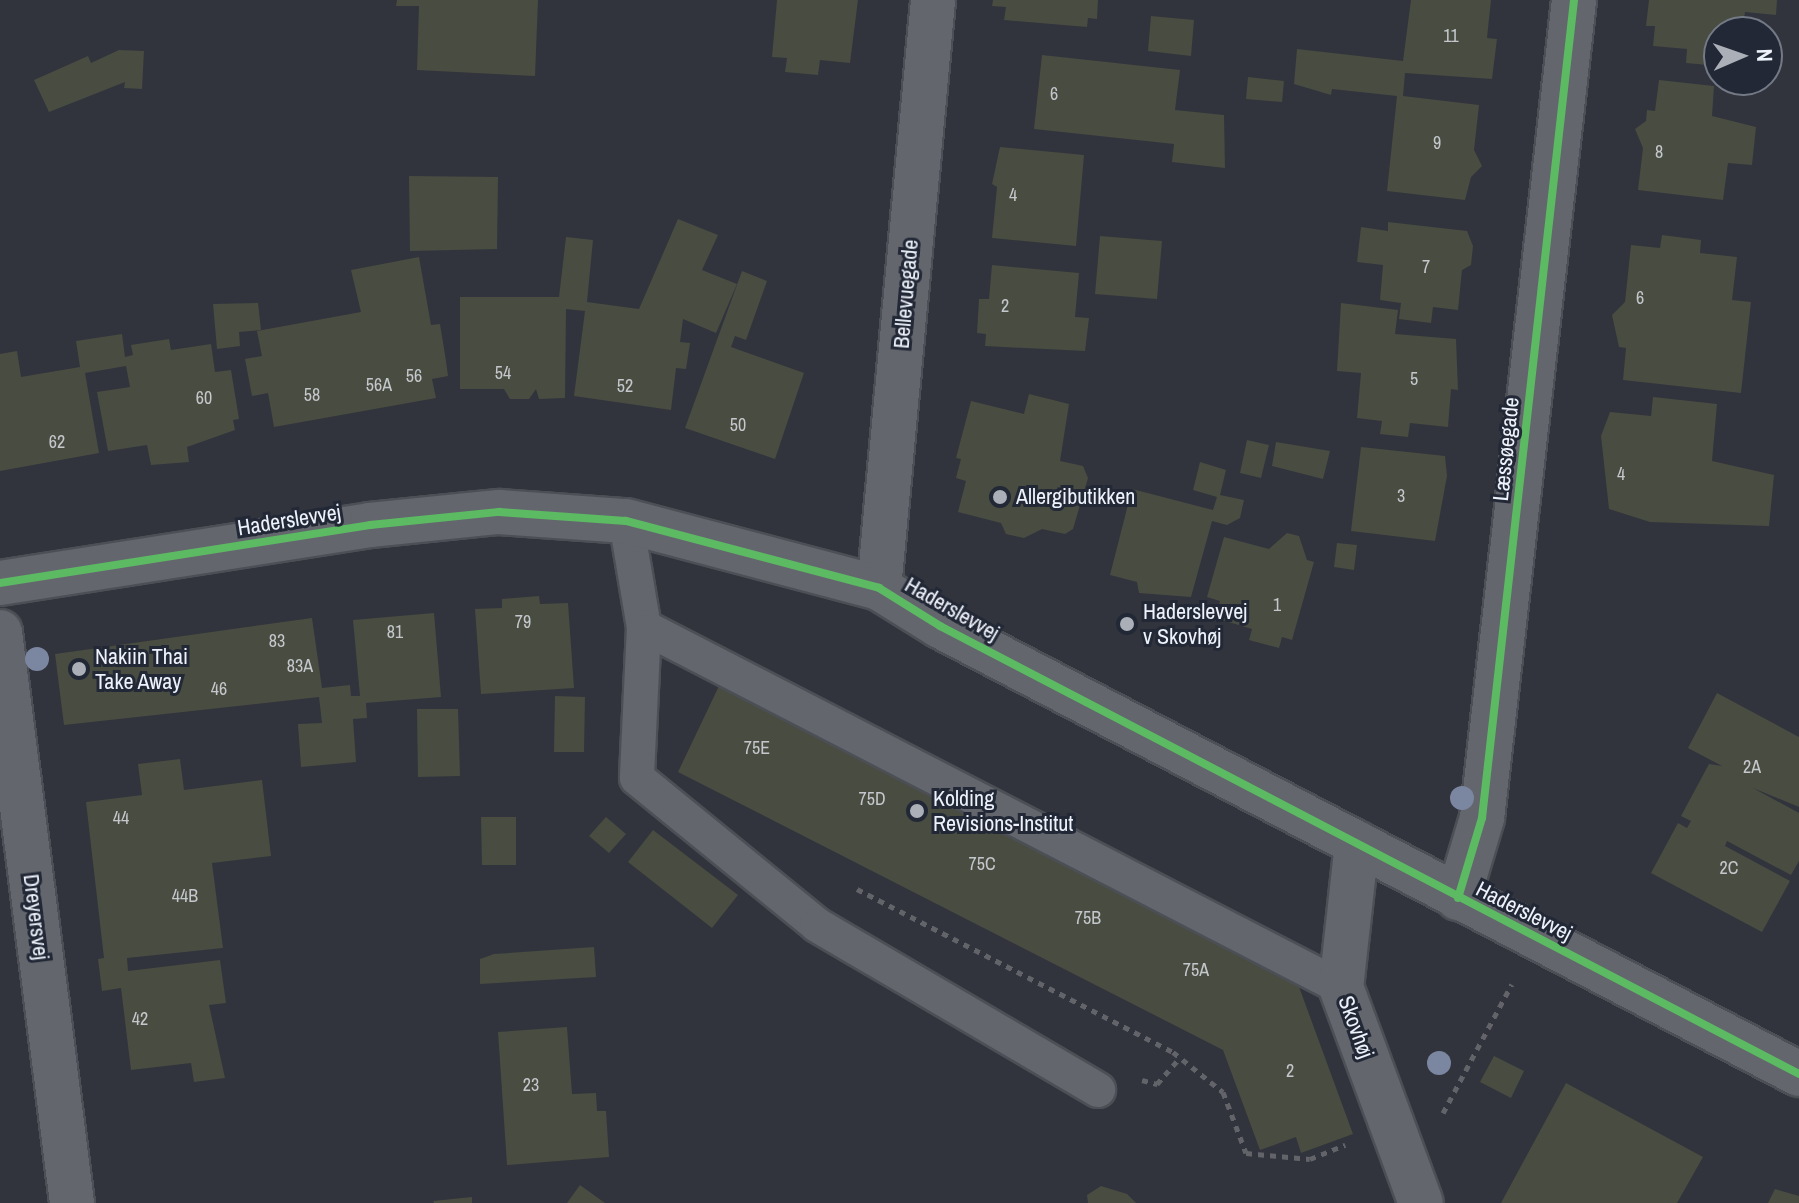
<!DOCTYPE html>
<html>
<head>
<meta charset="utf-8">
<style>
  body { margin:0 }
  #map { position:relative; width:1799px; height:1203px; overflow:hidden; background:#31343c; font-family:"Archivo Narrow",sans-serif }
  div>[style] { position:absolute }
  [style*='--x'] { left:calc(var(--x)*1px); top:calc(var(--y)*1px); width:calc(var(--w)*1px); rotate:calc(var(--a)*1deg) }
  .building>* { inset:0; background:#494c41 }
  .path>* { height:5px; margin-top:-2.5px; transform-origin:0; background:repeating-linear-gradient(90deg,#62646a 0 6px,transparent 0 12px) }
  .roads { filter:drop-shadow(2px 0 #4c5056) drop-shadow(-2px 0 #4c5056) drop-shadow(0 2px #4c5056) drop-shadow(0 -2px #4c5056) }
  .lane>* { height:34px; margin:-17px; padding:0 17px; transform-origin:17px; border-radius:17px; background:#63666d }
  .street>* { height:44px; margin:-22px; padding:0 22px; transform-origin:22px; border-radius:22px; background:#63666d }
  .secondary>* { height:44px; margin:-22px; padding:0 22px; transform-origin:22px; border-radius:22px; background:#63666d }
  .cycleway>* { height:8px; margin:-4px; padding:0 4px; transform-origin:4px; border-radius:4px; background:#5cba63 }
  .trees>* { width:24px; height:24px; margin:-12px; border-radius:50%; background:#7b86a1 }
  .dots>* { width:22px; height:22px; translate:-50% -50%; box-sizing:border-box; border:4px solid #222836; border-radius:50% }
  span { translate:-50% -50%; white-space:nowrap; text-align:center; line-height:1.15; -webkit-text-stroke:6px #222836; paint-order:stroke }
  .number-label { font-size:18px; color:#c4c8cc }
  .number-label span { -webkit-text-stroke-width:0 }
  .street-label { font-size:22px; color:#edf2fb }
  .poi-label { font-size:22px; color:#edf2fb }
  .left { translate:0 -50%; text-align:left }
  .north { position:absolute; left:1703px; top:16px; width:80px; height:80px; box-sizing:border-box; background:#222836; border:2px solid #737985; border-radius:50%; rotate:88deg; font-size:22px; font-weight:700; line-height:32px; text-align:center; color:#edf2fb }
  .north::after { content:''; display:block; margin:auto; width:28px; height:36px; background:#abb0b8; clip-path:polygon(50% 0,100% 100%,50% 72%,0 100%) }
</style>
</head>
<body>
<div id="map">
  <div class="building">
    <div style="clip-path:polygon(397px 0,538px 0,535px 76px,417px 70px,419px 6px,396px 6px)"></div>
    <div style="clip-path:polygon(777px 0,858px 0,850px 63px,820px 60px,818px 75px,785px 72px,787px 58px,772px 57px)"></div>
    <div style="clip-path:polygon(993px 0,1098px 0,1097px 19px,1088px 18px,1087px 27px,1004px 20px,1006px 7px,992px 6px)"></div>
    <div style="clip-path:polygon(1411px 0,1491px 0,1487px 38px,1497px 39px,1492px 79px,1405px 73px,1403px 96px,1479px 105px,1474px 150px,1482px 166px,1471px 177px,1465px 200px,1387px 191px,1397px 96px,1332px 89px,1331px 95px,1294px 84px,1297px 49px,1403px 61px)"></div>
    <div style="clip-path:polygon(1649px 0,1777px 0,1776px 15px,1745px 12px,1742px 32px,1719px 32px,1719px 66px,1686px 63px,1687px 49px,1653px 46px,1655px 26px,1646px 26px)"></div>
    <div style="clip-path:polygon(1151px 16px,1194px 20px,1191px 56px,1148px 51px)"></div>
    <div style="clip-path:polygon(119px 50px,144px 51px,142px 89px,124px 88px,125px 82px,49px 112px,34px 80px,88px 56px,91px 63px)"></div>
    <div style="clip-path:polygon(1042px 55px,1180px 70px,1175px 110px,1224px 115px,1225px 168px,1172px 162px,1174px 144px,1034px 129px)"></div>
    <div style="clip-path:polygon(1248px 77px,1284px 81px,1282px 102px,1246px 99px)"></div>
    <div style="clip-path:polygon(1659px 80px,1714px 86px,1712px 116px,1756px 127px,1752px 165px,1728px 163px,1723px 200px,1638px 190px,1643px 148px,1635px 129px,1646px 121px,1647px 110px,1655px 111px)"></div>
    <div style="clip-path:polygon(1000px 147px,1084px 155px,1076px 246px,992px 238px,997px 187px,992px 184px)"></div>
    <div style="clip-path:polygon(409px 176px,498px 177px,497px 249px,410px 251px)"></div>
    <div style="clip-path:polygon(678px 219px,718px 235px,702px 270px,737px 284px,716px 333px,683px 319px,680px 342px,690px 343px,686px 369px,676px 368px,671px 410px,574px 396px,585px 311px,566px 309px,565px 398px,539px 399px,536px 389px,529px 399px,510px 399px,504px 389px,460px 389px,460px 297px,559px 297px,566px 237px,593px 240px,587px 302px,639px 309px)"></div>
    <div style="clip-path:polygon(1388px 222px,1467px 231px,1473px 246px,1471px 265px,1462px 270px,1458px 310px,1433px 307px,1431px 323px,1399px 319px,1401px 303px,1380px 300px,1383px 265px,1357px 262px,1361px 227px,1388px 231px)"></div>
    <div style="clip-path:polygon(1662px 235px,1701px 240px,1700px 253px,1737px 257px,1732px 300px,1751px 302px,1741px 393px,1623px 380px,1626px 348px,1619px 347px,1612px 315px,1625px 302px,1631px 245px,1660px 248px)"></div>
    <div style="clip-path:polygon(1100px 236px,1162px 241px,1157px 299px,1095px 294px)"></div>
    <div style="clip-path:polygon(419px 257px,431px 325px,440px 324px,446px 361px,448px 376px,432px 379px,436px 398px,274px 427px,268px 393px,252px 396px,245px 359px,262px 356px,257px 331px,361px 312px,351px 270px)"></div>
    <div style="clip-path:polygon(992px 265px,1079px 273px,1075px 317px,1089px 318px,1085px 351px,985px 346px,986px 334px,977px 333px,979px 299px,989px 299px)"></div>
    <div style="clip-path:polygon(742px 271px,767px 281px,746px 340px,735px 336px,731px 347px,804px 373px,775px 459px,685px 428px)"></div>
    <div style="clip-path:polygon(258px 303px,261px 330px,239px 332px,240px 346px,217px 349px,213px 304px)"></div>
    <div style="clip-path:polygon(1341px 303px,1398px 310px,1395px 334px,1456px 339px,1458px 390px,1451px 389px,1448px 427px,1410px 423px,1408px 437px,1380px 434px,1382px 421px,1357px 418px,1361px 373px,1337px 371px)"></div>
    <div style="clip-path:polygon(122px 334px,125px 357px,133px 355px,131px 345px,169px 339px,171px 350px,211px 344px,215px 372px,231px 370px,239px 419px,233px 420px,235px 430px,187px 447px,189px 462px,151px 465px,147px 445px,108px 451px,97px 392px,130px 387px,126px 366px,85px 373px,99px 453px,0 471px,0 354px,17px 351px,21px 377px,80px 367px,76px 341px)"></div>
    <div style="clip-path:polygon(1029px 394px,1069px 404px,1060px 461px,1083px 466px,1088px 478px,1073px 529px,1065px 534px,1042px 529px,1024px 538px,1006px 534px,1001px 523px,958px 512px,966px 481px,956px 478px,961px 459px,956px 458px,971px 401px,1024px 414px)"></div>
    <div style="clip-path:polygon(1653px 397px,1717px 404px,1712px 461px,1774px 475px,1769px 526px,1650px 522px,1609px 509px,1601px 436px,1610px 412px,1651px 416px)"></div>
    <div style="clip-path:polygon(1247px 440px,1269px 445px,1261px 478px,1240px 473px)"></div>
    <div style="clip-path:polygon(1276px 442px,1330px 451px,1323px 479px,1272px 466px)"></div>
    <div style="clip-path:polygon(1361px 447px,1445px 456px,1447px 476px,1435px 541px,1351px 531px)"></div>
    <div style="clip-path:polygon(1200px 462px,1226px 470px,1220px 495px,1244px 500px,1240px 518px,1227px 525px,1212px 521px,1191px 597px,1139px 593px,1137px 582px,1110px 575px,1132px 489px,1213px 510px,1217px 497px,1193px 490px)"></div>
    <div style="clip-path:polygon(1287px 533px,1299px 536px,1307px 560px,1314px 562px,1292px 640px,1282px 637px,1279px 648px,1249px 640px,1252px 629px,1215px 618px,1220px 601px,1207px 597px,1224px 537px,1269px 549px)"></div>
    <div style="clip-path:polygon(1337px 543px,1357px 545px,1354px 570px,1334px 567px)"></div>
    <div style="clip-path:polygon(539px 596px,540px 604px,568px 603px,574px 688px,481px 694px,475px 609px,502px 608px,502px 599px)"></div>
    <div style="clip-path:polygon(434px 613px,441px 697px,366px 703px,367px 718px,353px 719px,356px 762px,301px 767px,298px 724px,322px 723px,319px 697px,64px 725px,55px 654px,312px 618px,322px 688px,350px 685px,351px 696px,360px 696px,353px 620px)"></div>
    <div style="clip-path:polygon(719px 686px,1298px 984px,1353px 1134px,1301px 1153px,1296px 1137px,1260px 1150px,1223px 1050px,678px 772px)"></div>
    <div style="clip-path:polygon(1717px 693px,1799px 737px,1799px 807px,1753px 788px,1799px 813px,1799px 861px,1791px 875px,1727px 841px,1725px 846px,1790px 881px,1762px 932px,1651px 873px,1678px 823px,1687px 828px,1691px 821px,1681px 816px,1709px 764px,1722px 766px,1688px 748px)"></div>
    <div style="clip-path:polygon(555px 696px,585px 697px,584px 752px,554px 752px)"></div>
    <div style="clip-path:polygon(417px 709px,458px 709px,460px 776px,418px 777px)"></div>
    <div style="clip-path:polygon(180px 759px,184px 790px,262px 780px,271px 856px,212px 863px,223px 948px,127px 958px,128px 971px,220px 960px,226px 1003px,209px 1005px,225px 1078px,194px 1082px,191px 1063px,131px 1070px,121px 988px,102px 991px,98px 959px,104px 958px,86px 802px,142px 795px,138px 764px)"></div>
    <div style="clip-path:polygon(481px 817px,516px 817px,516px 865px,482px 865px)"></div>
    <div style="clip-path:polygon(606px 817px,626px 834px,609px 853px,589px 836px)"></div>
    <div style="clip-path:polygon(653px 830px,738px 895px,712px 928px,628px 862px)"></div>
    <div style="clip-path:polygon(594px 947px,596px 977px,480px 984px,480px 959px,494px 954px)"></div>
    <div style="clip-path:polygon(567px 1027px,572px 1094px,596px 1093px,597px 1111px,606px 1111px,609px 1157px,507px 1165px,498px 1032px)"></div>
    <div style="clip-path:polygon(1494px 1056px,1524px 1071px,1511px 1098px,1480px 1082px)"></div>
    <div style="clip-path:polygon(1566px 1083px,1703px 1157px,1677px 1203px,1501px 1203px)"></div>
    <div style="clip-path:polygon(580px 1185px,605px 1203px,567px 1203px)"></div>
    <div style="clip-path:polygon(1101px 1186px,1127px 1194px,1136px 1203px,1088px 1203px,1087px 1195px)"></div>
    <div style="clip-path:polygon(1775px 1189px,1799px 1196px,1799px 1203px,1768px 1203px)"></div>
    <div style="clip-path:polygon(472px 1197px,472px 1203px,434px 1203px,433px 1201px)"></div>
  </div>
  <div class="path">
    <div style="--x:857;--y:889;--w:356;--a:27.3"></div>
    <div style="--x:1173;--y:1052;--w:64;--a:38.7"></div>
    <div style="--x:1223;--y:1092;--w:65;--a:69.3"></div>
    <div style="--x:1246;--y:1153;--w:64;--a:5.4"></div>
    <div style="--x:1310;--y:1159;--w:38;--a:-22"></div>
    <div style="--x:1142;--y:1080;--w:16;--a:15"></div>
    <div style="--x:1157;--y:1084;--w:35;--a:-49"></div>
    <div style="--x:1443;--y:1113;--w:146;--a:-61.9"></div>
  </div>
  <div class="roads">
    <div class="lane">
      <div style="--x:626;--y:521;--w:108;--a:80.4"></div>
      <div style="--x:644;--y:627;--w:784;--a:27.32"></div>
      <div style="--x:644;--y:627;--w:151;--a:92.7"></div>
      <div style="--x:637;--y:778;--w:232;--a:39.2"></div>
      <div style="--x:817;--y:925;--w:326;--a:30.4"></div>
    </div>
    <div class="street">
      <div style="--x:879;--y:588;--w:590;--a:-84.75"></div>
      <div style="--x:0;--y:632;--w:576;--a:82.81"></div>
      <div style="--x:1357;--y:843;--w:145;--a:96.3"></div>
      <div style="--x:1341;--y:987;--w:230;--a:69.7"></div>
      <div style="--x:1458;--y:898;--w:84;--a:-73.3"></div>
      <div style="--x:1482;--y:818;--w:823;--a:-83.58"></div>
    </div>
    <div class="secondary">
      <div style="--x:0;--y:583;--w:375;--a:-8.9"></div>
      <div style="--x:370;--y:525;--w:130;--a:-5.8"></div>
      <div style="--x:499;--y:512;--w:127;--a:4.1"></div>
      <div style="--x:626;--y:521;--w:262;--a:14.8"></div>
      <div style="--x:879;--y:588;--w:72;--a:31.9"></div>
      <div style="--x:940;--y:626;--w:969;--a:27.54"></div>
    </div>
  </div>
  <div class="cycleway">
    <div style="--x:0;--y:583;--w:375;--a:-8.9"></div>
    <div style="--x:370;--y:525;--w:130;--a:-5.8"></div>
    <div style="--x:499;--y:512;--w:127;--a:4.1"></div>
    <div style="--x:626;--y:521;--w:262;--a:14.8"></div>
    <div style="--x:879;--y:588;--w:72;--a:31.9"></div>
    <div style="--x:940;--y:626;--w:969;--a:27.54"></div>
    <div style="--x:1458;--y:898;--w:84;--a:-73.3"></div>
    <div style="--x:1482;--y:818;--w:823;--a:-83.58"></div>
  </div>
  <div class="trees">
    <div style="left:37px;top:659px"></div>
    <div style="left:1462px;top:798px"></div>
    <div style="left:1439px;top:1063px"></div>
  </div>
  <div class="dots">
    <div style="left:1000px;top:497px;background:#abb0b8"></div>
    <div style="left:1127px;top:624px;background:#abb0b8"></div>
    <div style="left:79px;top:669px;background:#abb0b8"></div>
    <div style="left:917px;top:811px;background:#abb0b8"></div>
  </div>
  <div class="number-label">
    <span style="left:1451px;top:36px">11</span>
    <span style="left:1054px;top:94px">6</span>
    <span style="left:1437px;top:143px">9</span>
    <span style="left:1659px;top:152px">8</span>
    <span style="left:1013px;top:195px">4</span>
    <span style="left:1426px;top:267px">7</span>
    <span style="left:1640px;top:298px">6</span>
    <span style="left:1005px;top:306px">2</span>
    <span style="left:503px;top:373px">54</span>
    <span style="left:414px;top:376px">56</span>
    <span style="left:1414px;top:379px">5</span>
    <span style="left:379px;top:385px">56A</span>
    <span style="left:625px;top:386px">52</span>
    <span style="left:312px;top:395px">58</span>
    <span style="left:204px;top:398px">60</span>
    <span style="left:738px;top:425px">50</span>
    <span style="left:57px;top:442px">62</span>
    <span style="left:1621px;top:474px">4</span>
    <span style="left:1401px;top:496px">3</span>
    <span style="left:1277px;top:605px">1</span>
    <span style="left:523px;top:622px">79</span>
    <span style="left:395px;top:632px">81</span>
    <span style="left:277px;top:641px">83</span>
    <span style="left:300px;top:666px">83A</span>
    <span style="left:219px;top:689px">46</span>
    <span style="left:757px;top:748px">75E</span>
    <span style="left:1752px;top:767px">2A</span>
    <span style="left:872px;top:799px">75D</span>
    <span style="left:121px;top:818px">44</span>
    <span style="left:982px;top:864px">75C</span>
    <span style="left:1729px;top:868px">2C</span>
    <span style="left:185px;top:896px">44B</span>
    <span style="left:1088px;top:918px">75B</span>
    <span style="left:1196px;top:970px">75A</span>
    <span style="left:140px;top:1019px">42</span>
    <span style="left:1290px;top:1071px">2</span>
    <span style="left:531px;top:1085px">23</span>
  </div>
  <div class="street-label">
    <span style="left:906px;top:294px;rotate:-85deg">Bellevuegade</span>
    <span style="left:1506px;top:449px;rotate:-84deg">Læssøegade</span>
    <span style="left:289px;top:520px;rotate:-9deg">Haderslevvej</span>
    <span style="left:952px;top:609px;rotate:30deg">Haderslevvej</span>
    <span style="left:1524px;top:911px;rotate:27deg">Haderslevvej</span>
    <span style="left:36px;top:917px;rotate:83deg">Dreyersvej</span>
    <span style="left:1356px;top:1027px;rotate:70deg">Skovhøj</span>
  </div>
  <div class="poi-label">
    <span class="left" style="left:1016px;top:497px">Allergibutikken</span>
    <span class="left" style="left:1143px;top:624px">Haderslevvej<br>v Skovhøj</span>
    <span class="left" style="left:95px;top:669px">Nakiin Thai<br>Take Away</span>
    <span class="left" style="left:933px;top:811px">Kolding<br>Revisions-Institut</span>
  </div>
  <div class="north">N</div>
</div>
</body>
</html>
